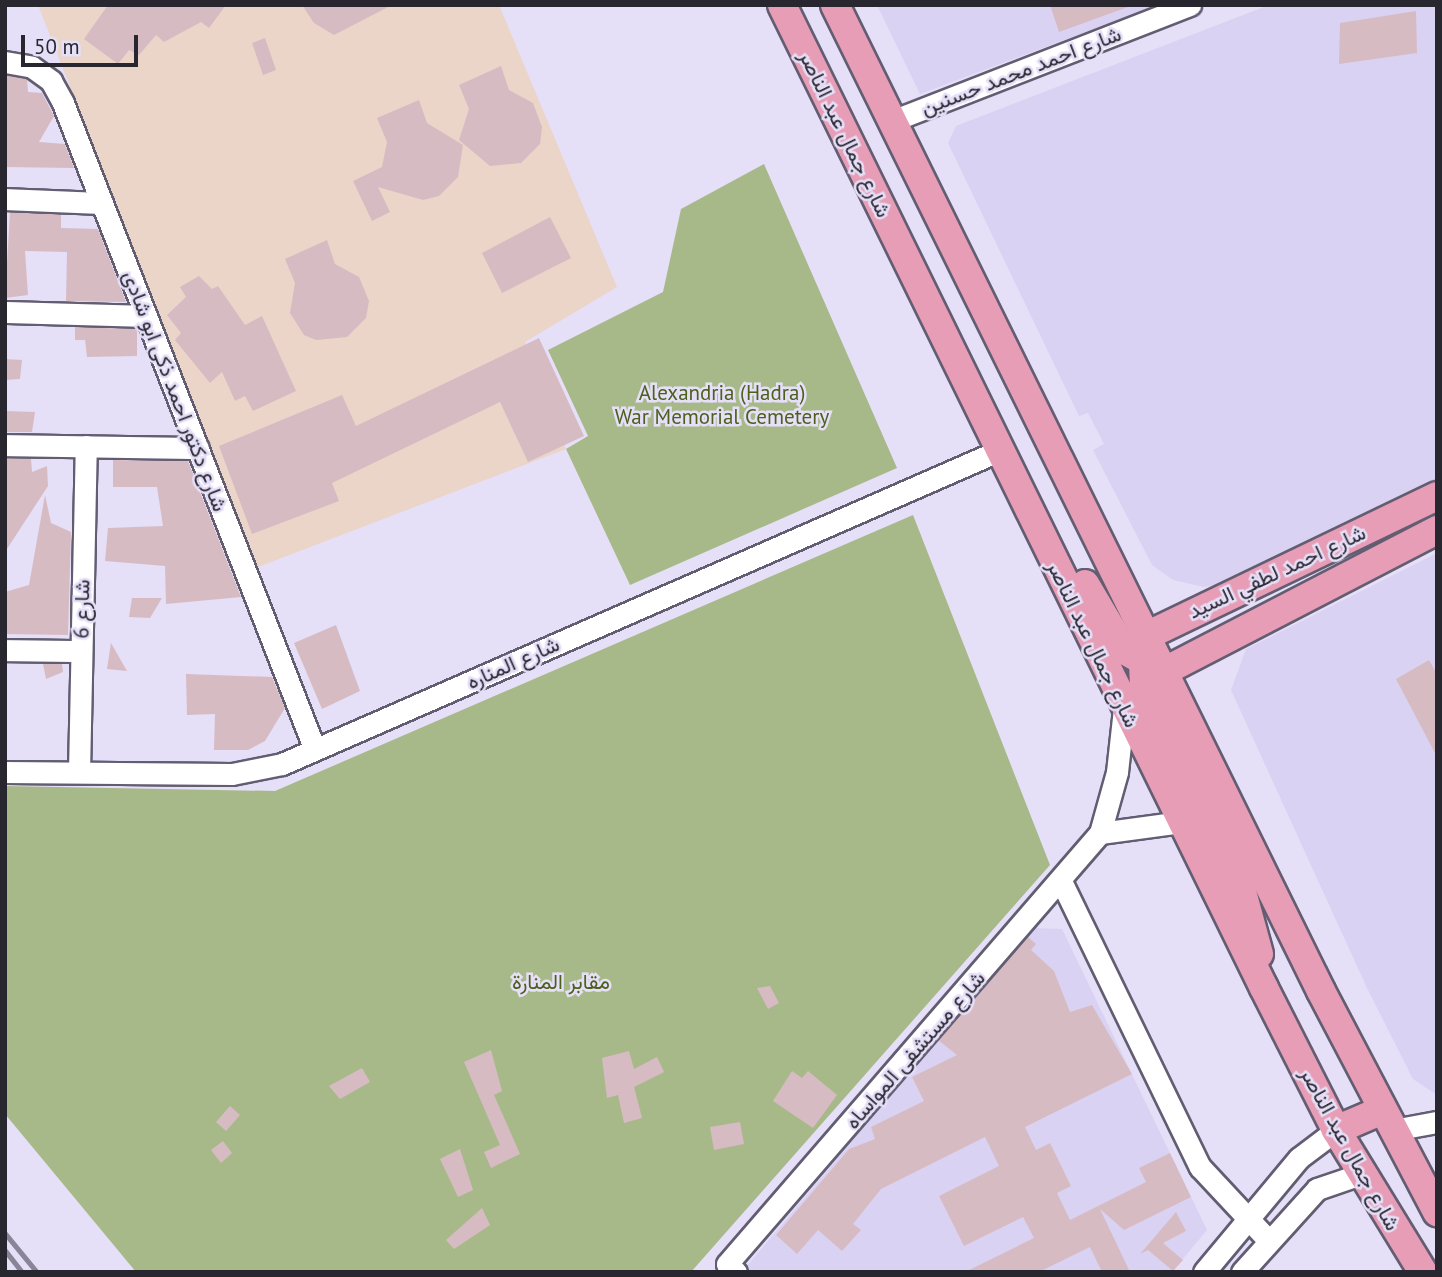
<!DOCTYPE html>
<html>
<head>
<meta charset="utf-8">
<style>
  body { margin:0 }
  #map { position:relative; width:1442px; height:1277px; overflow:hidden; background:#e5dff8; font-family:"PT Sans",Vazirmatn,sans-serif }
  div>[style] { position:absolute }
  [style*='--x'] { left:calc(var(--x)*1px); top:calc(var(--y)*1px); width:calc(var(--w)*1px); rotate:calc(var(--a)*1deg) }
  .industrial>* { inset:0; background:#ead5c8 }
  .built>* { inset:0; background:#dad2f2 }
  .green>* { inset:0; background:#a8b989 }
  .building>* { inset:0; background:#d7bbc3 }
  .roads { filter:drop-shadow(2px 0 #635d72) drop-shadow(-2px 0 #635d72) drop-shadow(0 2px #635d72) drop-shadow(0 -2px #635d72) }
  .minor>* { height:21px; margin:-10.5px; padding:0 10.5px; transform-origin:10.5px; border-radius:10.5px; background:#fff }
  .major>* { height:28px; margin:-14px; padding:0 14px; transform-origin:14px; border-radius:14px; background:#e79db5 }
  .rail>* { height:4.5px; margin:-2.25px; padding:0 2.25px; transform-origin:2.25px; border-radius:2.25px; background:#898596 }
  span { translate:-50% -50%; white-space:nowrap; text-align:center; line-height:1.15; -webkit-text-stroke:5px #e5dff8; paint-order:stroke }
  .street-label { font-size:21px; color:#28262f }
  .park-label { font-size:21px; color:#4d601b }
  .frame { position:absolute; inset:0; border:7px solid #28262f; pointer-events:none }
  .scale { position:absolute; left:21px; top:35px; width:117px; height:32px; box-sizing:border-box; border:4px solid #28262f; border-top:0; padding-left:9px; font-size:21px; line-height:24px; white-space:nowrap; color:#28262f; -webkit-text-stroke:5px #e5dff8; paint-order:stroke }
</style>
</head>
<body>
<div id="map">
  <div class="industrial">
    <div style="clip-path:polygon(38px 5px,499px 5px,617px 287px,525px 342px,566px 449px,258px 567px)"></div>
  </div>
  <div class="built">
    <div style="clip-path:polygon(877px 5px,1158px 5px,920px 94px)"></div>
    <div style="clip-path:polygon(1269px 5px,1437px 5px,1437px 479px,1235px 582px,1204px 587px,1173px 580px,1152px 565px,1093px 450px,1104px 444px,1088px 413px,1079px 416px,948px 143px,956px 126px)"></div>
    <div style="clip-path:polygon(1437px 553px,1437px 1095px,1413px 1079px,1367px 988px,1231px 690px,1246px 649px)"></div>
    <div style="clip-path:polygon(1032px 928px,1062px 929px,1207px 1230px,1172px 1272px,751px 1272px,746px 1267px)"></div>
  </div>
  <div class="green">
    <div style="clip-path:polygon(764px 164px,897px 468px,630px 585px,566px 449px,588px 436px,548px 350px,663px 292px,681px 209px)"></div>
    <div style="clip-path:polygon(913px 515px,1050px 865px,691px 1272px,136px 1272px,5px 1114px,5px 786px,275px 791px)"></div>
  </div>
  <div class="building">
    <div style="clip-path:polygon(108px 5px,226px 5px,209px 28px,201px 22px,164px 42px,156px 35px,139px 55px,129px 50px,118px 64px,84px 39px)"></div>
    <div style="clip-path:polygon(302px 5px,392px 5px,334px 35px,314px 23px)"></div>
    <div style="clip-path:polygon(1050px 5px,1127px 5px,1128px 7px,1059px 32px)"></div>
    <div style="clip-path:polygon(1416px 11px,1417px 53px,1339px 64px,1340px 23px)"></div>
    <div style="clip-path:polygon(265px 38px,276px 70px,263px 75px,252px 43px)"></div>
    <div style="clip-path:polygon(501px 66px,509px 90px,533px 103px,542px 127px,540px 144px,521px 163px,490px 166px,459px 140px,469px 109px,459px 85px)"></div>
    <div style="clip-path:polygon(5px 75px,27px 79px,28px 92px,42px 93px,54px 116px,39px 142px,65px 144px,74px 168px,5px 167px)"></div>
    <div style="clip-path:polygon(419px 100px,427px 123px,463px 145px,458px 177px,439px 196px,423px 200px,378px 187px,390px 212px,372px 221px,353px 181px,382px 167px,387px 142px,377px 118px)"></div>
    <div style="clip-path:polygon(10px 212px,61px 214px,61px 228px,98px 229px,126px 302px,66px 301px,67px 252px,25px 251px,28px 295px,5px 298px)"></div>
    <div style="clip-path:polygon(550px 217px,571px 258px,502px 293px,482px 253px)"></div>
    <div style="clip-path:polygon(327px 240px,335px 264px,359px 277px,369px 301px,366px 318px,347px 337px,316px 340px,304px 335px,290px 313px,295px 283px,285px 259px)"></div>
    <div style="clip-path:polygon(199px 276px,212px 289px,218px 286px,245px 325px,262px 316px,296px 391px,253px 411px,245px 396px,235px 401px,222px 372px,210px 383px,175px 340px,181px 333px,167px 315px,186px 297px,180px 287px)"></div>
    <div style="clip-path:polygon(75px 327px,137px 329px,137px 356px,87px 357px,85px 340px,75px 340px)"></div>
    <div style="clip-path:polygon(539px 338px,584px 436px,528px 462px,500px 402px,332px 483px,339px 501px,252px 534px,219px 446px,342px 395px,356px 426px)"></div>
    <div style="clip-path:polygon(5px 359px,22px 360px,20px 379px,5px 380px)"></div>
    <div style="clip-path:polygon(5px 411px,35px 412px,32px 432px,5px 432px)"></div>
    <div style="clip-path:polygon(5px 458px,31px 459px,32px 472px,47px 466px,48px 486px,5px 552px)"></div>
    <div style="clip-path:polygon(113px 460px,188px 461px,241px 597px,166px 604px,165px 566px,105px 561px,108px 528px,163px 526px,157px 487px,113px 487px)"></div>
    <div style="clip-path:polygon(45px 495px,51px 523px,71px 532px,68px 635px,5px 634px,5px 592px,29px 585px)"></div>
    <div style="clip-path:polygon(132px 598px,162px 598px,150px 618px,129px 617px)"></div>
    <div style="clip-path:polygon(336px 625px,360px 691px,322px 709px,294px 643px)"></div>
    <div style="clip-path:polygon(111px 643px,127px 671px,107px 669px)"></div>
    <div style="clip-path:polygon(1429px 660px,1437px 674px,1437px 757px,1396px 679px)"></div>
    <div style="clip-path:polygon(43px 664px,62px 664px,63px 672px,46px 679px)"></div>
    <div style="clip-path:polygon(186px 674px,272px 677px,285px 708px,265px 741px,248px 750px,214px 750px,215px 714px,187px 715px)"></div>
    <div style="clip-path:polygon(1028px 937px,1036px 944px,1031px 950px,1054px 971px,1070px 1012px,1092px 1005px,1132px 1074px,1025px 1127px,1036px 1150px,1050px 1143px,1071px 1186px,1057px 1193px,1070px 1220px,1146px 1182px,1139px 1168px,1170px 1153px,1191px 1197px,1124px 1230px,1100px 1209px,1130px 1272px,1102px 1272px,1090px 1247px,1039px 1272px,965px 1272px,1034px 1238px,1023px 1217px,964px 1246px,939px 1196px,999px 1166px,985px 1137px,881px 1189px,853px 1224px,861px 1230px,842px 1251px,818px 1230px,797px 1254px,776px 1235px,849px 1149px,875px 1139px,871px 1127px,924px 1101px,912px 1077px,957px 1055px,938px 1040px)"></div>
    <div style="clip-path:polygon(770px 986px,779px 1003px,768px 1009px,757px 988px)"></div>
    <div style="clip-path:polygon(491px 1050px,502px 1091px,494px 1095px,520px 1154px,491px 1168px,484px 1152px,500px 1145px,464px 1062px)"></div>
    <div style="clip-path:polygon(629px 1051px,634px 1069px,657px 1057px,664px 1072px,634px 1087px,642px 1118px,624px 1123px,618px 1095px,607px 1098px,602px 1058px)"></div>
    <div style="clip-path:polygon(362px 1068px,370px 1082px,340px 1099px,329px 1086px)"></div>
    <div style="clip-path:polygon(792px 1071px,802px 1078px,808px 1071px,837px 1095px,813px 1128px,773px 1101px)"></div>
    <div style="clip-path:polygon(230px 1106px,240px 1115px,226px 1131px,216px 1122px)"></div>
    <div style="clip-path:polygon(740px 1122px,744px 1144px,714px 1150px,710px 1127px)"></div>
    <div style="clip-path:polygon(223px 1141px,232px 1153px,221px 1163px,211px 1150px)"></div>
    <div style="clip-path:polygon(460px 1149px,473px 1190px,458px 1197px,440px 1159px)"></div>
    <div style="clip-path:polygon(482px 1208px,490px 1225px,454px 1249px,446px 1240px)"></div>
    <div style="clip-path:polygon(1176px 1212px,1186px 1231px,1163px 1243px,1183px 1260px,1173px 1271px,1148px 1250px,1140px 1254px)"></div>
  </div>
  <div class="roads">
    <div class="minor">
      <div style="--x:5;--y:62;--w:27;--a:10"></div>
      <div style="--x:32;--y:67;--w:24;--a:36"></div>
      <div style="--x:51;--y:81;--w:25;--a:61"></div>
      <div style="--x:63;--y:103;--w:694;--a:68.72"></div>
      <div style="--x:892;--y:121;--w:320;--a:-21.3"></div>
      <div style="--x:5;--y:199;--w:97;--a:2.4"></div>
      <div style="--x:5;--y:312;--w:141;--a:1.6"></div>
      <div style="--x:5;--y:445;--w:193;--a:0.9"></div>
      <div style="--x:5;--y:650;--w:76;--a:0.8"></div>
      <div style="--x:5;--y:772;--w:227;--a:0.5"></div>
      <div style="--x:232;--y:774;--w:51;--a:-11.3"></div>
      <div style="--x:282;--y:764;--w:781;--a:-23.61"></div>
      <div style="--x:79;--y:772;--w:326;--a:-88.8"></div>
      <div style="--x:1100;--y:833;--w:82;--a:-7.7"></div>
      <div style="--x:1061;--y:881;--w:318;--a:64.1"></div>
      <div style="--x:1200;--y:1167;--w:100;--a:47"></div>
      <div style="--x:1393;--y:1130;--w:45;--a:-10.3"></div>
      <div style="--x:736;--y:1272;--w:12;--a:-138"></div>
      <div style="--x:727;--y:1264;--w:570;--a:-49.13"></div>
      <div style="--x:1100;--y:833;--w:63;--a:-74.4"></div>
      <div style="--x:1117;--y:772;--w:63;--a:-83.7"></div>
      <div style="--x:1204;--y:1272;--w:148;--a:-50.2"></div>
      <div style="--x:1299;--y:1158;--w:46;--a:-37.1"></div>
      <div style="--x:1242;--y:1272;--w:112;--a:-47.9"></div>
      <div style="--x:1317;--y:1189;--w:46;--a:-18.8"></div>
    </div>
    <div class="major">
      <div style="--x:782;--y:5;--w:1095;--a:63.88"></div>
      <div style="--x:1264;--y:988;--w:159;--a:63.1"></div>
      <div style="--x:1336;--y:1130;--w:167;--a:58.5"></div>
      <div style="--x:835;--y:5;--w:1099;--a:63.76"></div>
      <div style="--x:1321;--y:991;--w:250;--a:62.3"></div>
      <div style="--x:1085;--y:584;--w:77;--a:59.4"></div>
      <div style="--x:1124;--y:650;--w:45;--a:29.4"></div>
      <div style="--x:1163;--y:672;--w:309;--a:-27.4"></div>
      <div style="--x:1259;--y:954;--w:73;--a:-105.2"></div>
      <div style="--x:1240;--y:884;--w:219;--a:-116"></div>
      <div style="--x:1144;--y:687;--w:49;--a:-92.3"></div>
      <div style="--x:1142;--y:638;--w:327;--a:-25.7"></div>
      <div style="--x:1336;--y:1130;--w:51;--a:-23.1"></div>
    </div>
  </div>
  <div class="rail">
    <div style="--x:5;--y:1233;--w:50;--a:50.6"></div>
    <div style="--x:5;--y:1250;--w:28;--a:52"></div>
  </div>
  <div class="street-label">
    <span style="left:1021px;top:71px;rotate:-21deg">شارع احمد محمد حسنين</span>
    <span style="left:845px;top:134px;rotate:64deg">شارع جمال عبد الناصر</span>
    <span style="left:175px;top:391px;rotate:69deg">شارع دكتور احمد ذكى ابو شادى</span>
    <span style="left:1277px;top:572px;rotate:-25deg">شارع احمد لطفي السيد</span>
    <span style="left:82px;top:609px;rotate:-89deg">شارع 6</span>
    <span style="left:1093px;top:644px;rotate:64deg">شارع جمال عبد الناصر</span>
    <span style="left:513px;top:663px;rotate:-24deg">شارع المناره</span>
    <span style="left:915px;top:1050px;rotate:-49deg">شارع مستشفى المواساه</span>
    <span style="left:1350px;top:1149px;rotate:61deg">شارع جمال عبد الناصر</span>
  </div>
  <div class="park-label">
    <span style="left:722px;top:405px">Alexandria (Hadra)<br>War Memorial Cemetery</span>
    <span style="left:561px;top:982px">مقابر المنارة</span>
  </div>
  <div class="frame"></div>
  <div class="scale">50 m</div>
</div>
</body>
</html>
